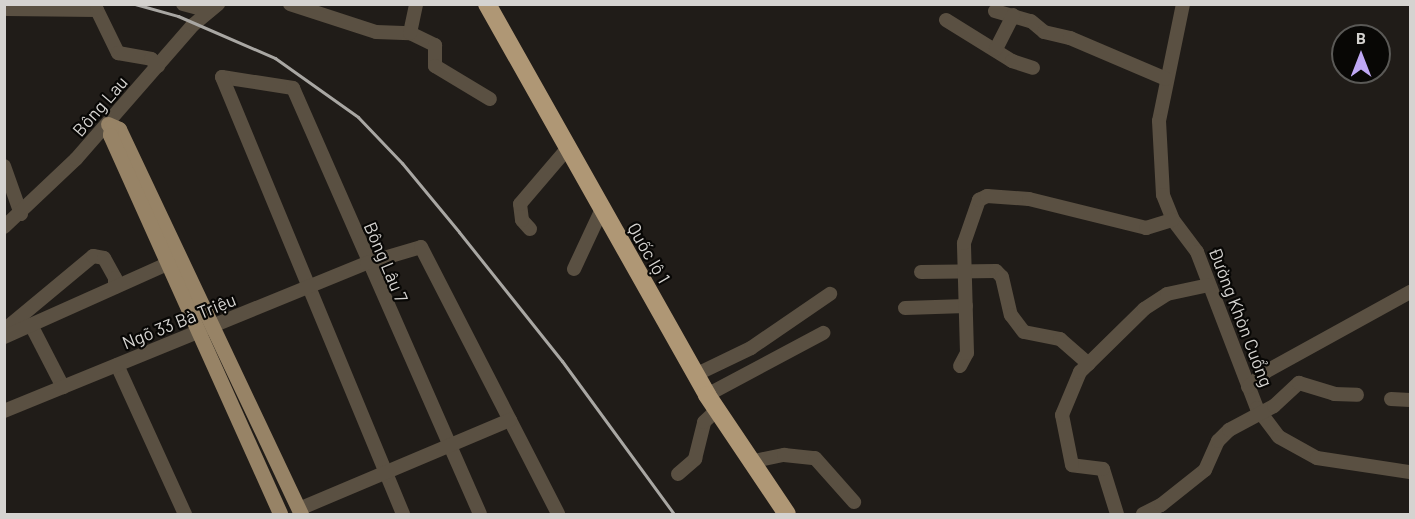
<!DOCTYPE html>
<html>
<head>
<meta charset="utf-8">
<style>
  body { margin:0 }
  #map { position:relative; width:1415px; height:519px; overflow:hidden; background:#201c18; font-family:Barlow,sans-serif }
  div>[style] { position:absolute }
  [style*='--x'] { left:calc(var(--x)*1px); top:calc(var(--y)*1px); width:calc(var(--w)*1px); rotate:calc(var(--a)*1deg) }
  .minor>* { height:14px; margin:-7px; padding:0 7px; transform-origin:7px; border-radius:7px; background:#5a5042 }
  .major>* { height:15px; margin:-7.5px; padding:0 7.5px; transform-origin:7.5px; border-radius:7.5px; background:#978366 }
  .highway>* { height:18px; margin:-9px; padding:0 9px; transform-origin:9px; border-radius:9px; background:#af9775 }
  .rail>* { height:3px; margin:-1.5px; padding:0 1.5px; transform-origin:1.5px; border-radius:1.5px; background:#a9a7a3 }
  span { translate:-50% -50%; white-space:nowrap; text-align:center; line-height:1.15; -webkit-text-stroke:4.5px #080705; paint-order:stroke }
  .street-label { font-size:18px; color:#d5d3d0 }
  .frame { position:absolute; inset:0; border:6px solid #d5d3d0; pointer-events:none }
  .north { position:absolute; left:1331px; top:24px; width:60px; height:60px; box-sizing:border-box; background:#080705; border:2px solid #5a5956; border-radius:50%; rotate:0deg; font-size:16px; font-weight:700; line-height:24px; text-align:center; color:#d5d3d0 }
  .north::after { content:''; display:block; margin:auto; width:21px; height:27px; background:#bfa8f4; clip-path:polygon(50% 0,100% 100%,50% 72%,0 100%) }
</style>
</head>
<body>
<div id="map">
  <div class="minor">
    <div style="--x:183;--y:4;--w:27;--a:15"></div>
    <div style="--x:290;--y:4;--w:90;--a:18"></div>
    <div style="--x:376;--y:32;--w:34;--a:2"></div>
    <div style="--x:410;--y:33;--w:28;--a:26"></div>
    <div style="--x:435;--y:45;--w:21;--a:90"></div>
    <div style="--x:435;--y:66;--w:64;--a:31"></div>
    <div style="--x:1183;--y:4;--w:119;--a:101.6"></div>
    <div style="--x:1159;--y:121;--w:74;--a:86.9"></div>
    <div style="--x:1163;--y:195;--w:27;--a:68"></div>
    <div style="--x:1173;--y:220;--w:40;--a:53"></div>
    <div style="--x:1197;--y:252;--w:167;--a:69"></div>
    <div style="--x:1257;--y:408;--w:36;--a:53"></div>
    <div style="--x:1279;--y:437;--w:43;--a:28.9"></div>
    <div style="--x:1317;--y:458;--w:94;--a:8.6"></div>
    <div style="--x:7;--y:9;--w:90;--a:0.6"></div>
    <div style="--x:97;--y:10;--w:48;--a:64"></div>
    <div style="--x:118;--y:53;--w:34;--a:10"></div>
    <div style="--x:151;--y:59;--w:10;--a:45"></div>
    <div style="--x:995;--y:11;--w:37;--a:16"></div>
    <div style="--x:1031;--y:21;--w:17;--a:40"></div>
    <div style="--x:1044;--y:32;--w:27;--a:13"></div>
    <div style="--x:1070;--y:38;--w:104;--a:23.1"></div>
    <div style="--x:946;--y:20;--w:78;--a:31.8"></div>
    <div style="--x:1012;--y:61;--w:22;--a:18"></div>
    <div style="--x:410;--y:33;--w:30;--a:-78"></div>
    <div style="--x:996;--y:49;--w:38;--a:-63"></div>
    <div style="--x:222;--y:77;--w:72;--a:8.8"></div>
    <div style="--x:293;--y:88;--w:465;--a:66.3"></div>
    <div style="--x:222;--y:77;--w:473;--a:67.5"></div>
    <div style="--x:4;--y:166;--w:51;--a:70.5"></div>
    <div style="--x:4;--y:227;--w:99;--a:-43.4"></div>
    <div style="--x:76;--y:159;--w:178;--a:-48.9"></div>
    <div style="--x:193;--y:25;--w:33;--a:-40"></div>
    <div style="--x:530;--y:229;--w:12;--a:-132"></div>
    <div style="--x:522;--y:220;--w:16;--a:-97"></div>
    <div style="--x:520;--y:204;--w:72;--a:-49.5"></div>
    <div style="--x:574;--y:269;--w:64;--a:-65"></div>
    <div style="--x:921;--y:272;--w:75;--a:-0.8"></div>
    <div style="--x:996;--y:271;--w:8;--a:45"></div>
    <div style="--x:1002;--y:277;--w:39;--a:77"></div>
    <div style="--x:1011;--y:315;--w:21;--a:53"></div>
    <div style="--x:1024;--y:332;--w:37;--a:11"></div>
    <div style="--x:1060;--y:339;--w:38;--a:41"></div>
    <div style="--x:905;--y:308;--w:61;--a:-1.9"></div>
    <div style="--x:31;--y:325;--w:70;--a:62.7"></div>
    <div style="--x:4;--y:330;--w:116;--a:-39.7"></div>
    <div style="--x:93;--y:256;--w:11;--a:10"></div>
    <div style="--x:104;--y:258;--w:23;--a:61"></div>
    <div style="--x:115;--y:278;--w:9;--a:90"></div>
    <div style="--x:4;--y:337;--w:179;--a:-24.1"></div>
    <div style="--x:117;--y:365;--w:164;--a:65.5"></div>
    <div style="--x:960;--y:366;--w:15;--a:-62"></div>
    <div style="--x:967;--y:353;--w:110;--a:-91.6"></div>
    <div style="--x:964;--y:243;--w:46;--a:-70.8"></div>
    <div style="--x:979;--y:200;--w:9;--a:-27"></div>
    <div style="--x:987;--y:196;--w:42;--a:4.1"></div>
    <div style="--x:1029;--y:199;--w:121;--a:13.9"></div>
    <div style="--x:1146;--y:228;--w:28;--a:-17"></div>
    <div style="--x:695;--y:375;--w:62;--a:-25.7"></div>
    <div style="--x:751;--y:348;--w:96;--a:-34.4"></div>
    <div style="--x:1248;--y:387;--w:23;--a:-41"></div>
    <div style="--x:1265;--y:372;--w:166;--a:-28.9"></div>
    <div style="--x:707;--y:395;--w:132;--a:-28.1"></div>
    <div style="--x:1391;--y:399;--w:19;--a:3"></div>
    <div style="--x:4;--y:411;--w:392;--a:-22.2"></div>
    <div style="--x:367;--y:263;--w:56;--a:-16.5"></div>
    <div style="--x:421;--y:247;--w:300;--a:62.8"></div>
    <div style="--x:750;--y:462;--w:35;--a:-12"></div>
    <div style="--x:784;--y:455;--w:31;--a:6"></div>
    <div style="--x:815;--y:458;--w:59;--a:48.4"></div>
    <div style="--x:678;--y:474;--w:23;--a:-41"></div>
    <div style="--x:695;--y:459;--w:38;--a:-76"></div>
    <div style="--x:704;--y:422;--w:16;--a:-43"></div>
    <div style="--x:299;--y:509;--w:229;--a:-22.9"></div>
    <div style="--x:1117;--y:514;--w:47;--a:-107.3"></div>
    <div style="--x:1103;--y:469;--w:31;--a:-173"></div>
    <div style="--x:1072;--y:465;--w:51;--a:-101.3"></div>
    <div style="--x:1062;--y:415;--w:47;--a:-67.3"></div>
    <div style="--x:1080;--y:372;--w:90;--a:-44.5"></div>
    <div style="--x:1144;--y:309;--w:27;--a:-33"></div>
    <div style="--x:1167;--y:294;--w:43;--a:-12.1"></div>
    <div style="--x:1143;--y:514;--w:20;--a:-27"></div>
    <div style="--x:1161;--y:505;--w:56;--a:-38.5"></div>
    <div style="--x:1205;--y:470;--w:32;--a:-66"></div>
    <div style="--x:1218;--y:441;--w:16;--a:-45"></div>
    <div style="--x:1229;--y:430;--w:51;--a:-28.1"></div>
    <div style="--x:1274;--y:406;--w:34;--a:-43"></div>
    <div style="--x:1299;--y:383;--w:37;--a:17"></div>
    <div style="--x:1334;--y:394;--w:23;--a:2"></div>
  </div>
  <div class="major">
    <div style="--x:108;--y:124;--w:12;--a:24"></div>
    <div style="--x:119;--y:129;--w:426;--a:64.7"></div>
    <div style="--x:111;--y:127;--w:8;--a:97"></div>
    <div style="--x:110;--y:135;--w:415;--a:65.8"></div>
  </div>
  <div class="highway">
    <div style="--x:487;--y:4;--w:449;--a:60.6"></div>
    <div style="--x:707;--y:395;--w:143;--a:56.1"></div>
  </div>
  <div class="rail">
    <div style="--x:135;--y:4;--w:45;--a:15.6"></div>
    <div style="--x:178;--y:16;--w:106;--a:23.4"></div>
    <div style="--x:275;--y:58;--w:102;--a:35.4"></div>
    <div style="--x:358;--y:117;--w:64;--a:46.3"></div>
    <div style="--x:402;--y:163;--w:89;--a:50.4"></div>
    <div style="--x:459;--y:232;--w:165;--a:51.4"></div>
    <div style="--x:562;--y:361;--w:190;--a:53.8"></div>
  </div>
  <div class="street-label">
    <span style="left:100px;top:106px;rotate:-49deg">Bông Lau</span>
    <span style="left:649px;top:253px;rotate:60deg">Quốc lộ 1</span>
    <span style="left:386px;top:262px;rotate:67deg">Bông Lâu 7</span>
    <span style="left:1241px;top:317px;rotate:69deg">Đường Khòn Cuổng</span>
    <span style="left:179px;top:321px;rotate:-22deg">Ngõ 33 Bà Triệu</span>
  </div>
  <div class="frame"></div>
  <div class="north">B</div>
</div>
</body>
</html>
